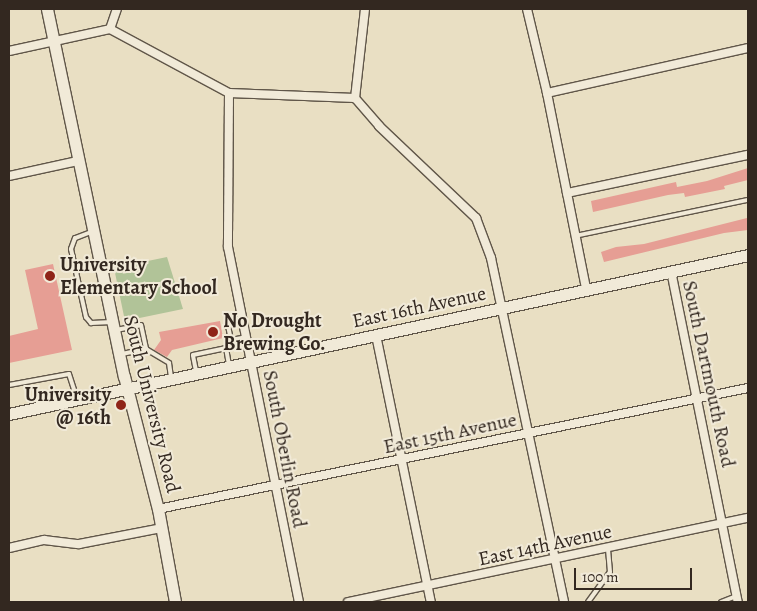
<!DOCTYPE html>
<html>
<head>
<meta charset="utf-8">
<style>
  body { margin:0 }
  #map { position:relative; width:757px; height:611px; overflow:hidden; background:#e9dfc3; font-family:Alegreya,serif }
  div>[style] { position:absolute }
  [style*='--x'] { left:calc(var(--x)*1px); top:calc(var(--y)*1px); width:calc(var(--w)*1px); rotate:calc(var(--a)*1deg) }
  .green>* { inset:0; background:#b1c398 }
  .building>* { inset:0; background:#e69e94 }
  .roads { filter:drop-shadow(1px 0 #605649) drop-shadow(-1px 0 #605649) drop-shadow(0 1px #605649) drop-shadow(0 -1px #605649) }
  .lane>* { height:4px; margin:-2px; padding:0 2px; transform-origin:2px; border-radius:2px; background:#f1ead8 }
  .street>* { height:8px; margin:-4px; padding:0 4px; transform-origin:4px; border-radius:4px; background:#f1ead8 }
  .secondary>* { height:11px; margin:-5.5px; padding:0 5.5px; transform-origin:5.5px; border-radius:5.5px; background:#f1ead8 }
  .dots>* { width:14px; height:14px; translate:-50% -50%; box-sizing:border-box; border:2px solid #f1ead8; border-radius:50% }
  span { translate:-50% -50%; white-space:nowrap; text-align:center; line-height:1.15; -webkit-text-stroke:4px #f1ead8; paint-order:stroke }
  .poi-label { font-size:20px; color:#332820; font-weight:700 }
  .left { translate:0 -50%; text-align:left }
  .right { translate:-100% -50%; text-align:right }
  .street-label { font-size:20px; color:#332820 }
  .frame { position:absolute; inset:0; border:10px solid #332820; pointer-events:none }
  .scale { position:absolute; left:574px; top:568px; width:118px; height:22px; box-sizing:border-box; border:2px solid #332820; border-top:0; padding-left:6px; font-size:15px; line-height:18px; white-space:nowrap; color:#332820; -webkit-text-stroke:4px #f1ead8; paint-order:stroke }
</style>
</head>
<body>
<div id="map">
  <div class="green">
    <div style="clip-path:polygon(167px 257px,183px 309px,125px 321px,114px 268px)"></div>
  </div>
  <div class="building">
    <div style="clip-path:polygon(748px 168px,748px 180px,724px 186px,725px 189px,685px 197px,684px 193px,668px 195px,593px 212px,591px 201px,676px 182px,677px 187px,707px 181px)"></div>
    <div style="clip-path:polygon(747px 218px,748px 230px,724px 233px,604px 262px,601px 252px,616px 247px,644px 244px)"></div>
    <div style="clip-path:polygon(53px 264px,72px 350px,9px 363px,9px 336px,38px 329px,25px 270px)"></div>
    <div style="clip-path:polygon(220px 321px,223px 338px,172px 350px,167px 357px,154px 350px,161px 340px,159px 332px)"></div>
  </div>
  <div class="roads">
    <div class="lane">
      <div style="--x:91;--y:232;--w:17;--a:159"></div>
      <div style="--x:75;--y:238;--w:12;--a:110"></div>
      <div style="--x:71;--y:249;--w:70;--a:77.6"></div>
      <div style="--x:86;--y:317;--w:8;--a:50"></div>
      <div style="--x:91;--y:323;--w:21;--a:-3"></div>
      <div style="--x:575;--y:236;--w:177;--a:-11.8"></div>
      <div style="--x:116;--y:330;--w:25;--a:-11"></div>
      <div style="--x:141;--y:325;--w:25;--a:78"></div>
      <div style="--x:146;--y:349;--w:27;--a:31"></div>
      <div style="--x:169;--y:363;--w:14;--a:82"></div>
      <div style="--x:231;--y:340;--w:15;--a:-11"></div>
      <div style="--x:226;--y:348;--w:17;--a:80"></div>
      <div style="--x:122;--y:354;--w:25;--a:-12"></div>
      <div style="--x:196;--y:371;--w:16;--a:-101"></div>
      <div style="--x:193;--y:355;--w:34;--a:-12"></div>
      <div style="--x:226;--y:348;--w:9;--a:-58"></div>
      <div style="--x:231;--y:340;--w:19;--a:-102"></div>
      <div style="--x:227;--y:321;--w:15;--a:-11"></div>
      <div style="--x:9;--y:385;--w:61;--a:-10.4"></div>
      <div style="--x:69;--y:374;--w:25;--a:72"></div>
      <div style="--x:588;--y:602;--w:37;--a:-54"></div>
      <div style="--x:610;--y:572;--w:23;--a:-95"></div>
      <div style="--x:721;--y:602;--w:17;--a:-21"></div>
    </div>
    <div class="street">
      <div style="--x:365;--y:9;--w:90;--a:96.4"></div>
      <div style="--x:355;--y:98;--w:37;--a:49"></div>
      <div style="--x:379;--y:126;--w:134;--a:43.5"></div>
      <div style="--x:476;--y:218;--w:43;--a:69.4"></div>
      <div style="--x:491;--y:258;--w:352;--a:78"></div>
      <div style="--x:527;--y:9;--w:86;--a:76.6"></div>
      <div style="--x:547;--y:93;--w:199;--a:78.7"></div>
      <div style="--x:110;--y:29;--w:135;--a:28.3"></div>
      <div style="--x:229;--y:93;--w:126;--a:2.3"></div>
      <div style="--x:110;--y:29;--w:21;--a:-71"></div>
      <div style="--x:9;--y:51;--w:103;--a:-12.3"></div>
      <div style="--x:229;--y:93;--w:154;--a:90.4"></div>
      <div style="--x:228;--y:247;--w:362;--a:78.7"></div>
      <div style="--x:547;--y:93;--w:206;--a:-12.6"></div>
      <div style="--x:9;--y:176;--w:71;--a:-12.3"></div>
      <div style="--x:567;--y:193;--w:185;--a:-11.9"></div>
      <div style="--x:671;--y:271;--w:338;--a:78.6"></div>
      <div style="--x:376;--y:335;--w:273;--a:78.4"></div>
      <div style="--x:158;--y:509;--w:602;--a:-11.59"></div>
      <div style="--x:9;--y:548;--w:36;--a:-13"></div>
      <div style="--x:44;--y:540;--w:35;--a:7"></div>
      <div style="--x:79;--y:544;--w:85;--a:-10.9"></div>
      <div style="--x:348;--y:602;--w:409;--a:-11.9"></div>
    </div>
    <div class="secondary">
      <div style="--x:47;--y:9;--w:375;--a:78.2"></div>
      <div style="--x:124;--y:376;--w:137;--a:75.7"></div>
      <div style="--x:158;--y:509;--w:95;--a:79.6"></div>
      <div style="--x:9;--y:414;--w:756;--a:-12.14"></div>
    </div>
  </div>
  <div class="dots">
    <div style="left:50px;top:276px;background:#8f2418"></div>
    <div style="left:213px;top:332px;background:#8f2418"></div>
    <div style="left:121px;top:405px;background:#8f2418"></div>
  </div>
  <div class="poi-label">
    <span class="left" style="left:60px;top:276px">University<br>Elementary School</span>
    <span class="left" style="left:223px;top:332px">No Drought<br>Brewing Co.</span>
    <span class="right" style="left:111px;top:406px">University<br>@ 16th</span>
  </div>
  <div class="street-label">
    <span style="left:419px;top:307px;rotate:-12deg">East 16th Avenue</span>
    <span style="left:709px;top:374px;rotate:78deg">South Dartmouth Road</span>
    <span style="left:152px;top:404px;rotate:76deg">South University Road</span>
    <span style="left:450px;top:433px;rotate:-12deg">East 15th Avenue</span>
    <span style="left:285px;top:449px;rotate:79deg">South Oberlin Road</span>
    <span style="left:545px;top:545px;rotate:-12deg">East 14th Avenue</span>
  </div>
  <div class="frame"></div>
  <div class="scale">100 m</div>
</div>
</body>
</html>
